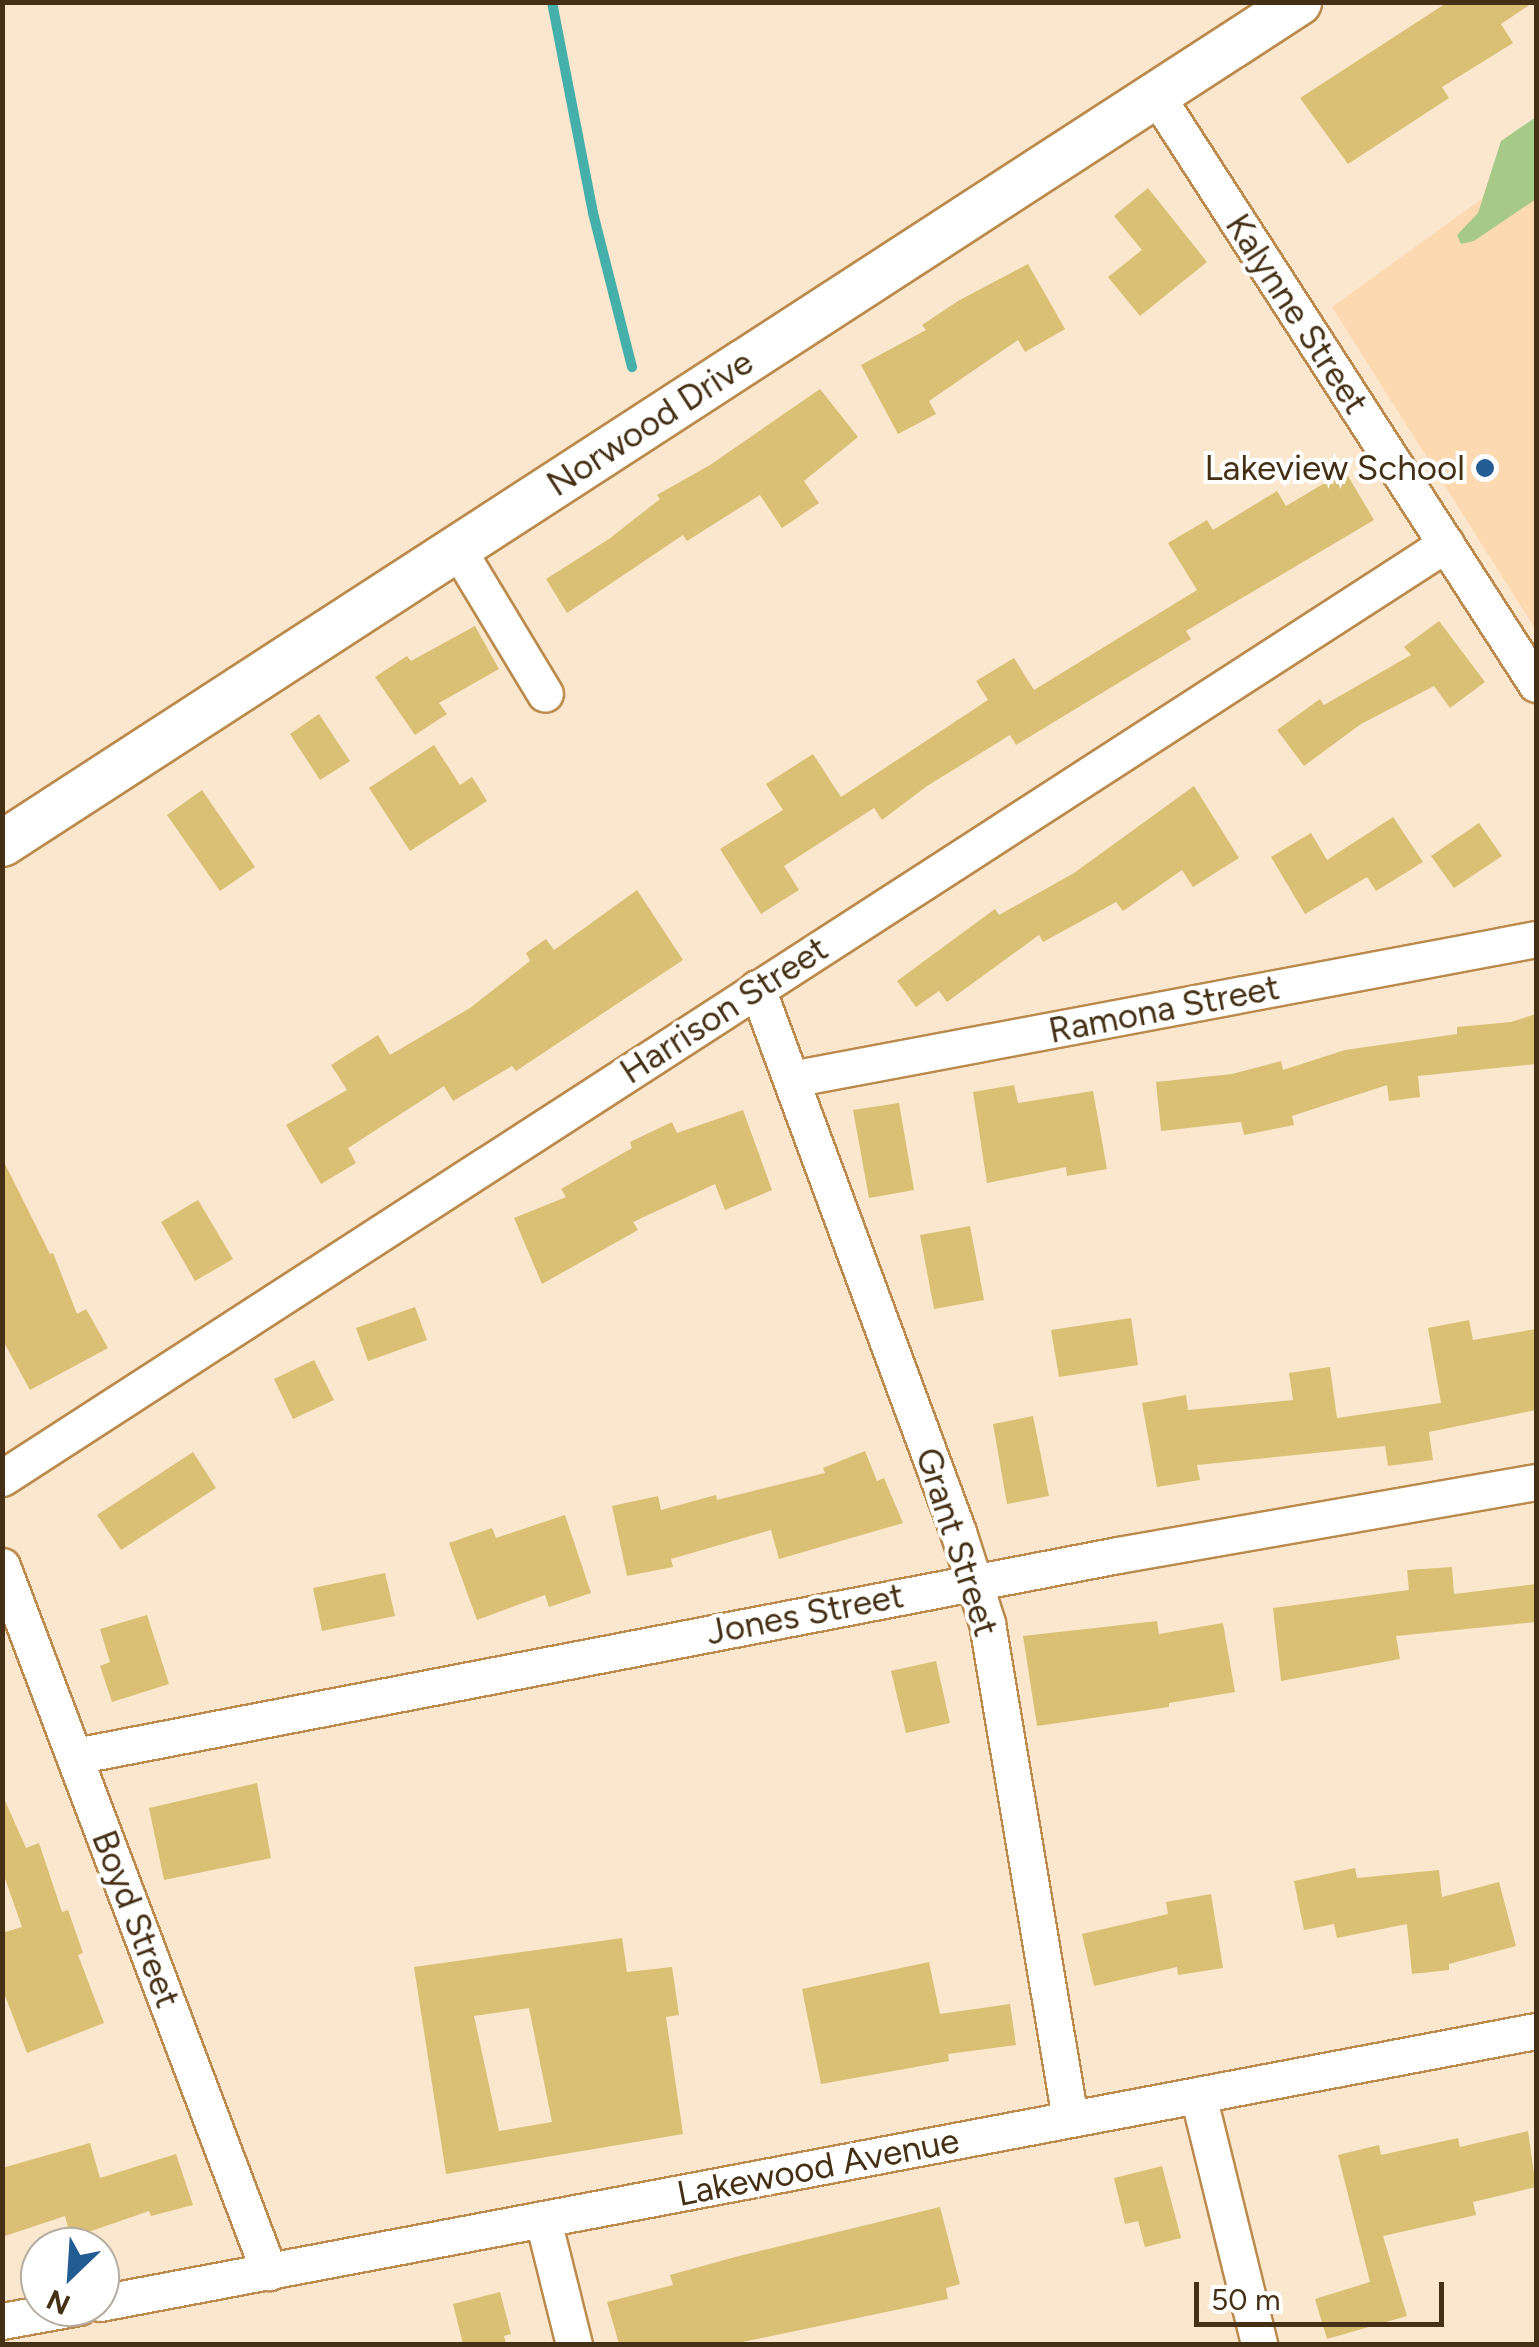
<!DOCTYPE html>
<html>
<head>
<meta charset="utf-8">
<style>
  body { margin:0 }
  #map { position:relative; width:1539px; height:2347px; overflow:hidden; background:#fbe6ce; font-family:Figtree,sans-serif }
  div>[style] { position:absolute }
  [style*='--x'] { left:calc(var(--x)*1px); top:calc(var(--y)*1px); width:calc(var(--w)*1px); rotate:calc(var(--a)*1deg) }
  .built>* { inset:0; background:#fcd9b1 }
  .forest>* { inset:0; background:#a6c987 }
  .stream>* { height:10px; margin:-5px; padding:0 5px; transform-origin:5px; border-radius:5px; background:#45afaa }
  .building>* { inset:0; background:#dac075 }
  .roads { filter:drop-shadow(2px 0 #bb8a4c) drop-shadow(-2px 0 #bb8a4c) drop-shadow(0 2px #bb8a4c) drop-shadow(0 -2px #bb8a4c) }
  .minor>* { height:35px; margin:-17.5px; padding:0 17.5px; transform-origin:17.5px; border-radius:17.5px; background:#fff }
  .tertiary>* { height:45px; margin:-22.5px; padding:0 22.5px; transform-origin:22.5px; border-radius:22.5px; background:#fff }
  .dots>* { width:28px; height:28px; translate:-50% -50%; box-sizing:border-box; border:5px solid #fff; border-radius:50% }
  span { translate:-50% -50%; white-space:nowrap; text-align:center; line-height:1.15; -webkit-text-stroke:8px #fff; paint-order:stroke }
  .street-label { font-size:35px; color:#453016 }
  .poi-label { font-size:35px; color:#453016 }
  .right { translate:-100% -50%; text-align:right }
  .frame { position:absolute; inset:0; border:5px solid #453016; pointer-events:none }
  .north { position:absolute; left:20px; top:2227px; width:100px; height:100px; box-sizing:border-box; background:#fff; border:2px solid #b5aca2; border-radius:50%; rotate:205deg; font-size:28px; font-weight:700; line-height:40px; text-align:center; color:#453016 }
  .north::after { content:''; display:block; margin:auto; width:35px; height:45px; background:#235b93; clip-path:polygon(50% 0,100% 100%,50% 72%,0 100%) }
  .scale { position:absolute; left:1194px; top:2282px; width:250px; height:45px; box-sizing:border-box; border:5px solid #453016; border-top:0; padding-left:12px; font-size:30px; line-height:35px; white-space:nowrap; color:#453016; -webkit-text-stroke:8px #fff; paint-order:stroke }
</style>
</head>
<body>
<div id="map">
  <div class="built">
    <div style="clip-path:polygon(1536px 160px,1536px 630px,1332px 307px)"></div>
  </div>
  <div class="forest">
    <div style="clip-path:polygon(1536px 117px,1536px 199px,1474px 241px,1461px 244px,1457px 235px,1478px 213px,1501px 141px)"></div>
  </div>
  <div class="stream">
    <div style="--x:552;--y:2;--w:215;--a:79"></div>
    <div style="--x:593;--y:213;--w:159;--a:75.8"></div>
  </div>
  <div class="building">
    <div style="clip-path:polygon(1448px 2px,1534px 2px,1501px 24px,1513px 43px,1442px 87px,1449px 98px,1348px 164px,1300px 98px)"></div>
    <div style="clip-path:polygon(1148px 188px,1207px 262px,1140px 316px,1108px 277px,1142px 250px,1114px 216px)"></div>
    <div style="clip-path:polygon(1028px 264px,1065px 329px,1025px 352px,1018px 340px,929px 401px,936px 414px,898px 434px,861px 365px,926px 330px,922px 325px,958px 301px)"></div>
    <div style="clip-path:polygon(820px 389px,858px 437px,804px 481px,819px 503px,782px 528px,760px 495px,687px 541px,683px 535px,567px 613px,546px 579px,609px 539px,660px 499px,657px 495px,710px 465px)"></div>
    <div style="clip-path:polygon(1345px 471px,1374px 520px,1186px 631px,1191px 639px,1016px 745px,1010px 735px,927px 786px,882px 820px,874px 808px,784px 866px,799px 890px,761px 914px,720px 849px,783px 810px,766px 784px,813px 754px,841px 797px,988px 700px,976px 681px,1014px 658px,1034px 690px,1197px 590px,1168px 543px,1207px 520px,1213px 530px,1277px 491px,1286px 506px)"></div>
    <div style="clip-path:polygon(1439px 621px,1485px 682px,1450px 708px,1434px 686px,1361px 724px,1304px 766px,1277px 730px,1320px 699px,1324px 705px,1411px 655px,1404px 647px)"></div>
    <div style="clip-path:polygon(475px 626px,499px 669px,439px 703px,447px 714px,415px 735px,375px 677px,407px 656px,411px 661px)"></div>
    <div style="clip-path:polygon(319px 714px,350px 761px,320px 780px,290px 734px)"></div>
    <div style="clip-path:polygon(434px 745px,460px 785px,472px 777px,487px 801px,410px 851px,369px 788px)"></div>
    <div style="clip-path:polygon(1194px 786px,1239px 858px,1193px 887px,1182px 870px,1123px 911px,1116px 902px,1043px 942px,1039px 935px,947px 1002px,939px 991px,916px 1007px,897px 981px,995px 909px,999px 915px,1074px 873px)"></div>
    <div style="clip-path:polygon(202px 790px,255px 867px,220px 891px,167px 815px)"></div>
    <div style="clip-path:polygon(1393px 817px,1423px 862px,1376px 891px,1367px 877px,1305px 914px,1271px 857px,1311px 833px,1327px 860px)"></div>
    <div style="clip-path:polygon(1479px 823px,1502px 856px,1454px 888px,1431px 856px)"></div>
    <div style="clip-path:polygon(637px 890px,683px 960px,516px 1071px,512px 1066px,453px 1101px,444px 1086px,348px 1148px,356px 1163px,321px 1184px,286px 1125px,347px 1090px,331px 1065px,378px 1035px,390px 1055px,470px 1008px,530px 961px,526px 953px,546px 939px,554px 950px)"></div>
    <div style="clip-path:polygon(1536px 1014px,1536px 1064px,1418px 1076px,1420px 1097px,1389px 1101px,1387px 1085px,1292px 1116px,1294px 1125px,1244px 1135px,1241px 1122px,1161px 1131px,1156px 1082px,1232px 1074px,1281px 1061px,1283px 1070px,1345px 1050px,1457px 1034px,1457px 1027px,1511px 1022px)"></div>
    <div style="clip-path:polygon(1014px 1085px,1018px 1103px,1093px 1091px,1107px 1169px,1067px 1176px,1066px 1167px,987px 1183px,973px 1092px)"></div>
    <div style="clip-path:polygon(899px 1103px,914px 1190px,869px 1198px,853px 1110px)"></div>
    <div style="clip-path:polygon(743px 1110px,772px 1190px,725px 1210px,715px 1184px,633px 1222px,638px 1230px,542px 1284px,514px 1218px,566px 1197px,561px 1189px,632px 1148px,630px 1142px,672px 1122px,677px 1133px)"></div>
    <div style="clip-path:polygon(2px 1158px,50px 1254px,53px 1253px,77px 1314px,86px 1309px,108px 1348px,30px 1390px,2px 1339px)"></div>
    <div style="clip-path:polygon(198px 1200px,233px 1259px,195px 1281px,161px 1222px)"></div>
    <div style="clip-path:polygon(970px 1226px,984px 1300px,934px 1309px,920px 1235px)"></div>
    <div style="clip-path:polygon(415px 1307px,427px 1340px,368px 1361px,356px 1328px)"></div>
    <div style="clip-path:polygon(1131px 1318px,1138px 1365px,1059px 1377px,1051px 1330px)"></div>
    <div style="clip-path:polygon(1469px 1320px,1473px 1340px,1536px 1329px,1536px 1410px,1429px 1432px,1433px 1460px,1388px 1466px,1385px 1446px,1197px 1465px,1200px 1480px,1157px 1487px,1142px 1403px,1186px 1395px,1188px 1410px,1293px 1400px,1289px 1373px,1330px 1367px,1337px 1418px,1441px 1403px,1428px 1328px)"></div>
    <div style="clip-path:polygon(314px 1360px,334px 1400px,293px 1419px,274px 1379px)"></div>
    <div style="clip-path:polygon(1033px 1416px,1049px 1496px,1007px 1504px,993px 1424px)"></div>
    <div style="clip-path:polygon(865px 1451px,877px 1481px,884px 1478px,903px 1523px,779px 1559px,771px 1530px,671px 1559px,673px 1567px,627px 1576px,612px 1506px,658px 1496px,661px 1510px,716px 1495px,717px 1500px,825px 1473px,823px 1468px)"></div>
    <div style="clip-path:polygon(193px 1452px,216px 1488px,121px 1550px,97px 1515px)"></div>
    <div style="clip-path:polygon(565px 1515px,591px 1593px,549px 1607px,545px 1595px,477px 1620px,449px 1543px,492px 1528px,496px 1538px)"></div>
    <div style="clip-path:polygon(1452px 1567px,1454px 1594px,1536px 1584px,1536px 1622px,1396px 1636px,1400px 1659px,1281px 1681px,1273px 1608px,1409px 1590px,1407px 1570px)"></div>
    <div style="clip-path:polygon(385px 1573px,395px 1616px,322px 1631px,313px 1588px)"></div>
    <div style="clip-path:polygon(147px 1615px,169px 1684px,112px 1702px,100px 1666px,110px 1662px,100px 1629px)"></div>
    <div style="clip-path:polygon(1157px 1621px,1159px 1634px,1223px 1623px,1235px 1692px,1169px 1703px,1169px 1707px,1037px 1726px,1023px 1636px)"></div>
    <div style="clip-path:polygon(936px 1661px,950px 1723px,906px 1733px,891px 1671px)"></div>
    <div style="clip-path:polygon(257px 1783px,271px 1858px,164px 1880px,149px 1808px)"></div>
    <div style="clip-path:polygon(2px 1794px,26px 1848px,39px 1843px,62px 1912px,68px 1910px,83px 1953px,78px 1955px,104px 2023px,27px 2053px,2px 1988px,2px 1933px,22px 1927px,2px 1870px)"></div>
    <div style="clip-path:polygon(1355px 1868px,1357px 1878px,1439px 1870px,1442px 1897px,1499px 1882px,1516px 1946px,1449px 1964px,1449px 1970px,1412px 1974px,1407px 1924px,1337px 1938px,1334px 1924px,1304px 1930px,1294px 1881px)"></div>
    <div style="clip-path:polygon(1211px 1894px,1223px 1968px,1178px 1975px,1177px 1967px,1094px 1986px,1082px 1934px,1168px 1914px,1166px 1902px)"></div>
    <div style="clip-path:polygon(evenodd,622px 1938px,627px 1972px,672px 1967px,679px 2015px,666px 2017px,683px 2134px,446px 2174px,414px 1967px,622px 1938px,529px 2008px,552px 2122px,499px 2131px,474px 2016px,529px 2008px)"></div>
    <div style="clip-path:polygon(929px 1962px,940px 2014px,1010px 2004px,1016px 2045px,948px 2054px,949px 2061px,821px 2084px,802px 1989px)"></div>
    <div style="clip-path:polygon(1528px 2131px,1536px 2187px,1473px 2202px,1476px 2215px,1383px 2236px,1407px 2316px,1327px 2339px,1315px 2299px,1370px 2282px,1338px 2155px,1379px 2145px,1381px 2155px,1458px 2138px,1460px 2147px)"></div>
    <div style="clip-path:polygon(90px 2143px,100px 2178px,176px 2154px,193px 2205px,151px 2216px,149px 2211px,71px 2238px,65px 2216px,2px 2237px,2px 2168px)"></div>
    <div style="clip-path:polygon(1162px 2166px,1181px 2238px,1145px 2247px,1138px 2221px,1125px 2224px,1114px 2178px)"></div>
    <div style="clip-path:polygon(940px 2207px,960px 2284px,946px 2288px,948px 2299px,733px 2344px,619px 2344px,607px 2302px,673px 2285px,670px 2275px,739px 2256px)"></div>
    <div style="clip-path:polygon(500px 2292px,511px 2334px,504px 2336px,506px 2344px,463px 2344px,453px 2304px)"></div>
  </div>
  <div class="roads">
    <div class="minor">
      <div style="--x:1156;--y:95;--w:701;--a:57.17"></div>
      <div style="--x:457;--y:548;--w:170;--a:58.9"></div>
      <div style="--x:757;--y:988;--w:580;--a:69.72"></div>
      <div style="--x:958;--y:1532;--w:96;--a:72.3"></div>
      <div style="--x:987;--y:1623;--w:503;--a:80.5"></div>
      <div style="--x:791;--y:1079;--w:758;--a:-10.64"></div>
      <div style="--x:2;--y:1478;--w:1720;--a:-32.9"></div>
      <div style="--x:2;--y:1566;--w:755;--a:69.28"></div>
      <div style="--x:75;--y:1756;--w:1062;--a:-10.91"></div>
      <div style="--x:1118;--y:1555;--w:424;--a:-9.9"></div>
      <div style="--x:1198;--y:2095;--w:256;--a:76.2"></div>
      <div style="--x:543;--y:2220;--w:128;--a:76"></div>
      <div style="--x:100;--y:2303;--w:1462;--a:-10.73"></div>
      <div style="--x:2;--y:2321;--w:78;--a:-10.3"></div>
    </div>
    <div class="tertiary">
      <div style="--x:2;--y:843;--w:1545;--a:-32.98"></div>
    </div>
  </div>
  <div class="dots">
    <div style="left:1485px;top:468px;background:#235b93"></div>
  </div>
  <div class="street-label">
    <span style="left:1297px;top:314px;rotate:57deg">Kalynne Street</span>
    <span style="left:650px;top:423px;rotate:-33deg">Norwood Drive</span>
    <span style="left:1164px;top:1009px;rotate:-11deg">Ramona Street</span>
    <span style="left:724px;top:1010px;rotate:-33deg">Harrison Street</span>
    <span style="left:957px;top:1542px;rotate:72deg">Grant Street</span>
    <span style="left:805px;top:1614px;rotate:-11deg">Jones Street</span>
    <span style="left:136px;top:1919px;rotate:69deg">Boyd Street</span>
    <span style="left:818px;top:2167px;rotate:-11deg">Lakewood Avenue</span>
  </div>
  <div class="poi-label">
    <span class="right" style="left:1465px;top:468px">Lakeview School</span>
  </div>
  <div class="frame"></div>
  <div class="north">N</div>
  <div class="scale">50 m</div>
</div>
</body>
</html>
